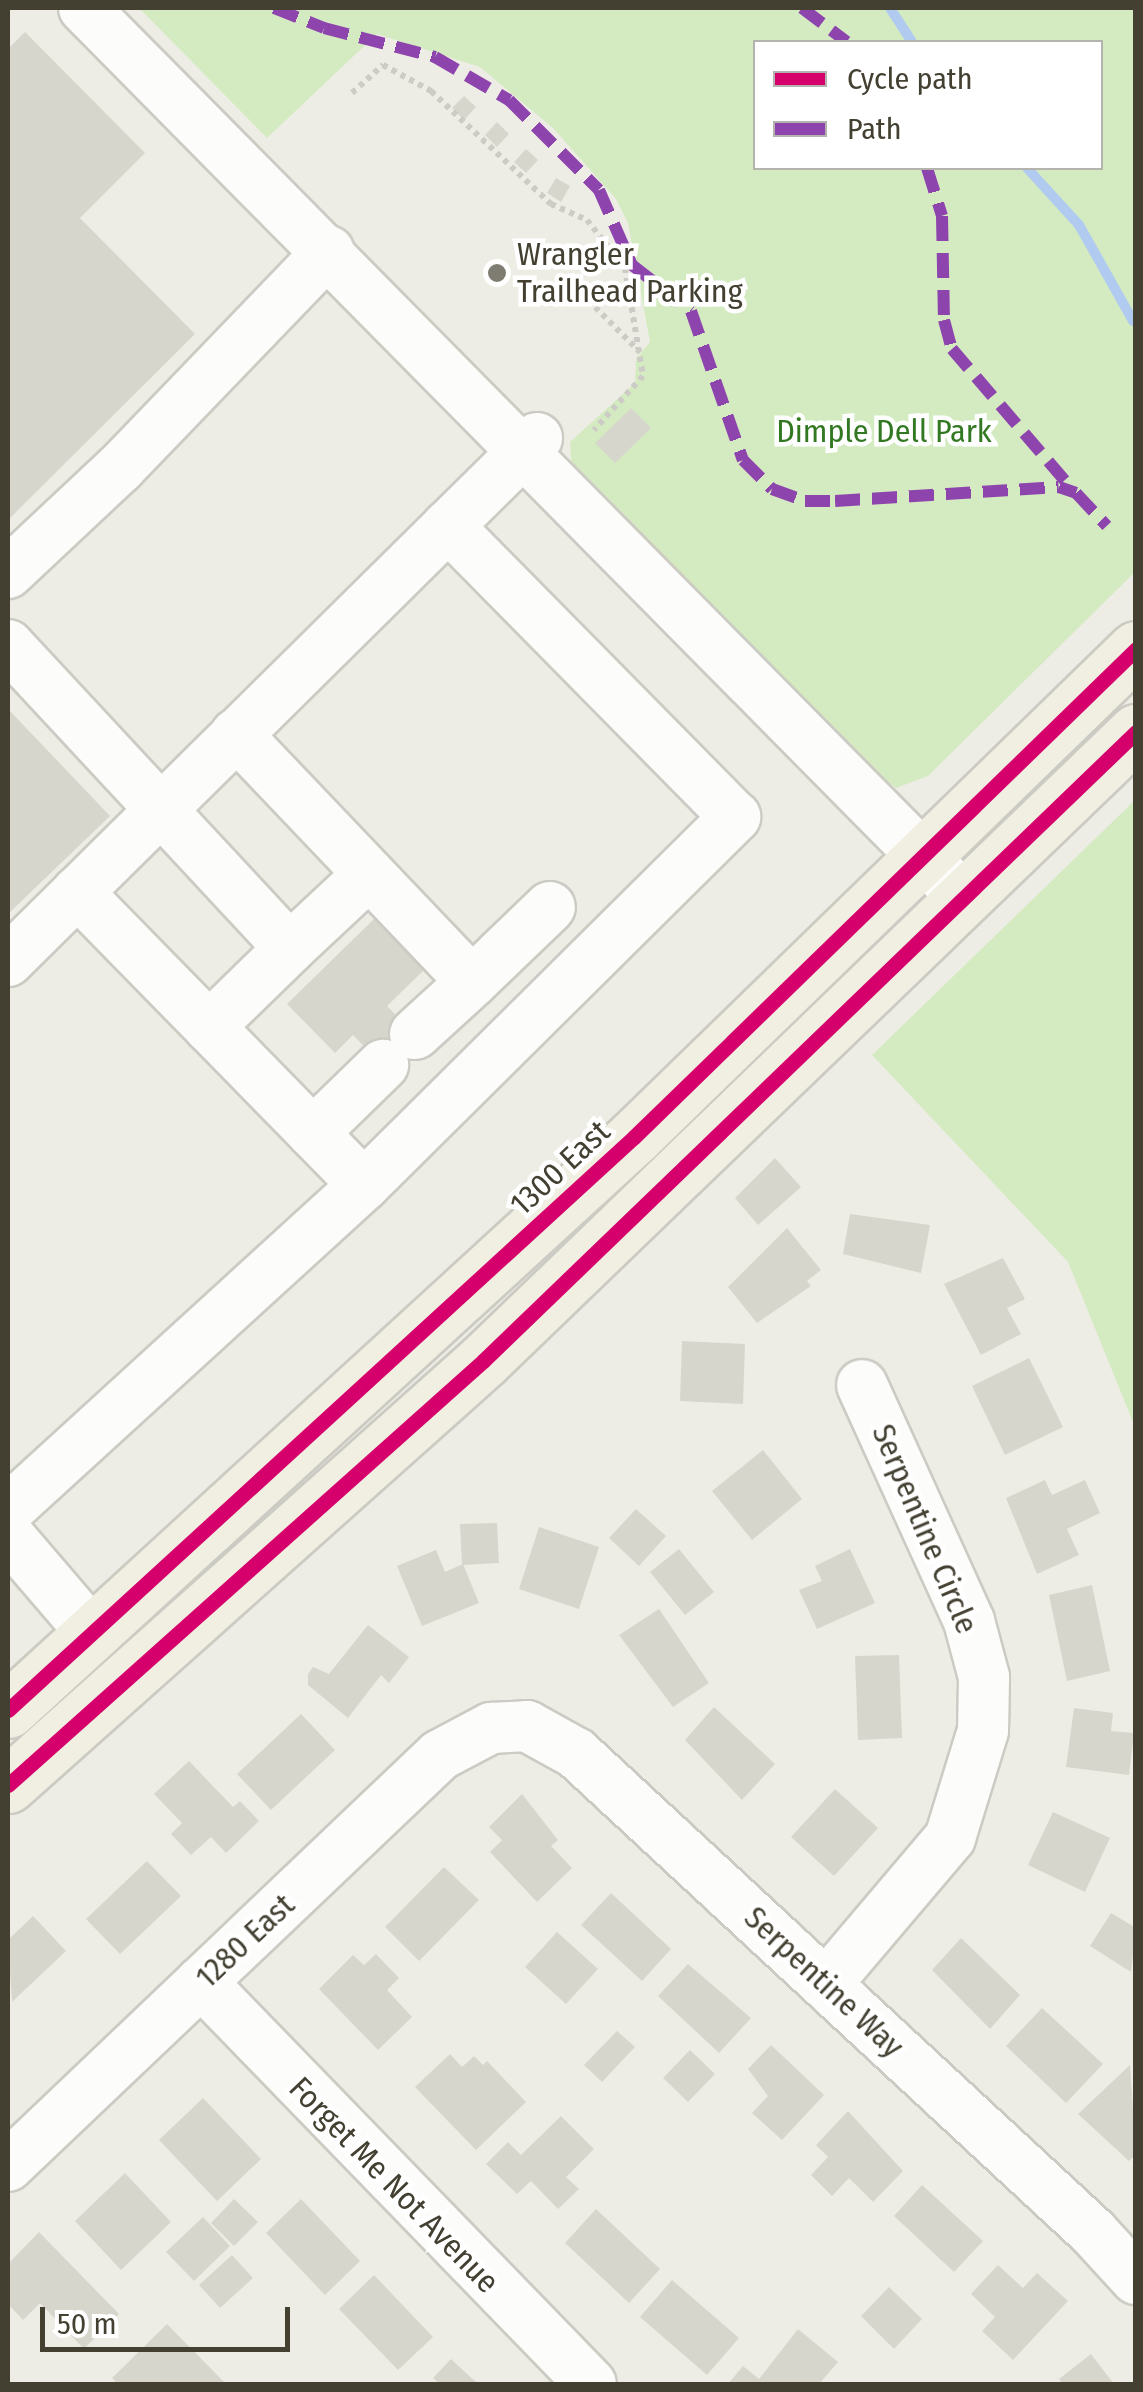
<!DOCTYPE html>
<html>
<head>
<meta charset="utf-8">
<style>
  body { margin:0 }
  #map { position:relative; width:1143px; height:2392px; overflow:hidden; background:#eeede5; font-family:"Fira Sans Condensed",sans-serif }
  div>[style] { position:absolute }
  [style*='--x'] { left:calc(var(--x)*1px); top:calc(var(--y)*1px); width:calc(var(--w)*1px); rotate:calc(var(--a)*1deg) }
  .green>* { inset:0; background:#d4ebc2 }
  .stream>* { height:10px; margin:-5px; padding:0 5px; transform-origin:5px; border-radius:5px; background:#b1cbf0 }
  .building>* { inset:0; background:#d7d6cd }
  .path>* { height:6px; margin-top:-3px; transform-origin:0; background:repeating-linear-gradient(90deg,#cccbc5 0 5px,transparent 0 10px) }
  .roads { filter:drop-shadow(2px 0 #cccbc3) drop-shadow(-2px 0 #cccbc3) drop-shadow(0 2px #cccbc3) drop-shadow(0 -2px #cccbc3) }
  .minor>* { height:50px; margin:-25px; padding:0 25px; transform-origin:25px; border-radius:25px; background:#fcfcfb }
  .major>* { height:55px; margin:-27.5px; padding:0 27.5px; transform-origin:27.5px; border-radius:27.5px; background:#f0efe1 }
  .quiet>* { height:12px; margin-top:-6px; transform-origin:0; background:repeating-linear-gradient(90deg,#8e44ad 0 25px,transparent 0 37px) }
  .cycleway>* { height:15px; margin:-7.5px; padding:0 7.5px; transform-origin:7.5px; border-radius:7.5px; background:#d6006c }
  .dots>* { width:28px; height:28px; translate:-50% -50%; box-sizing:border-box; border:5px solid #fff; border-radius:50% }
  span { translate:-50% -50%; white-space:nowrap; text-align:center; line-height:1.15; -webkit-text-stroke:9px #fff; paint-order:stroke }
  .poi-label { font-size:32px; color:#434032 }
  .left { translate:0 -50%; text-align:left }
  .park-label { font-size:32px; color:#327822 }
  .street-label { font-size:32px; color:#434032 }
  .frame { position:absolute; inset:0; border:10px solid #434032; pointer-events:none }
  .legend { position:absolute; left:753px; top:40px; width:350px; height:130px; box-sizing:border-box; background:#fff; border:2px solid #b4b3ad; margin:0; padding:12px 18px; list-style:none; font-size:30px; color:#434032 }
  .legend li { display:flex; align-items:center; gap:20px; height:50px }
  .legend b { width:50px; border:2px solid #b4b3ad }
  .scale { position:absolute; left:40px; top:2307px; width:250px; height:45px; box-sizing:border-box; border:5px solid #434032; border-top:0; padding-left:12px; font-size:30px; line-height:35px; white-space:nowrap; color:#434032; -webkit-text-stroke:8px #fff; paint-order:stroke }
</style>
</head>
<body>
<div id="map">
  <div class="green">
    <div style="clip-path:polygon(evenodd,139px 8px,1135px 8px,1135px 572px,928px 776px,896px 788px,820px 728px,572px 472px,570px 442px,635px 383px,636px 359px,650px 342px,628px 223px,616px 199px,553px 128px,480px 67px,377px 34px,267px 138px,139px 8px,756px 42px,1100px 42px,1100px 168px,756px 168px,756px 42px)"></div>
    <div style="clip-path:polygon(1135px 800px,1135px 1427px,1068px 1262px,872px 1055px)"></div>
  </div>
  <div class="stream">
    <div style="--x:890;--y:8;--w:40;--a:57.1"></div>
    <div style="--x:1027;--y:168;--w:77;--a:47.6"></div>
    <div style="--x:1079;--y:225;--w:110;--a:60.6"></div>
  </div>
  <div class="building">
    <div style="clip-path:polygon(25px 32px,145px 153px,80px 218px,195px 334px,8px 520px,8px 49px)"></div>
    <div style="clip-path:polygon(464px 96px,476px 107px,464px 120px,452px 108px)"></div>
    <div style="clip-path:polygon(497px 122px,509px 134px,497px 147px,485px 135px)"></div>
    <div style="clip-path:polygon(526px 149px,538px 160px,526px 173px,514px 162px)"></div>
    <div style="clip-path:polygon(556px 178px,570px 186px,561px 202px,547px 193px)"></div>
    <div style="clip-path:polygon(631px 408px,651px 428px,615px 463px,595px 443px)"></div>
    <div style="clip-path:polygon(8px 709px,110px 816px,8px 914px)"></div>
    <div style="clip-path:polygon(378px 915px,428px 966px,387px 1006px,426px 1045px,394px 1077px,353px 1035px,335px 1053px,287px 1004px)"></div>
    <div style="clip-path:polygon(775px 1158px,801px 1187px,758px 1225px,735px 1198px)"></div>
    <div style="clip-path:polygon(850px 1214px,930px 1225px,921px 1273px,843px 1254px)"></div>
    <div style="clip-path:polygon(787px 1228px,821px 1270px,807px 1281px,811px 1286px,757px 1323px,728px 1287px)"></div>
    <div style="clip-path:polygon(1003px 1258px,1025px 1299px,1007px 1308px,1021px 1334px,981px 1355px,944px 1284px)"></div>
    <div style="clip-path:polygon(682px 1341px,745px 1344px,743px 1404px,680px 1401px)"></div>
    <div style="clip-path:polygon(1029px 1358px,1063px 1427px,1005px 1455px,972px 1386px)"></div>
    <div style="clip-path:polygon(763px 1450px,802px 1499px,752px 1540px,712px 1491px)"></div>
    <div style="clip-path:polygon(1045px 1480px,1052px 1495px,1085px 1480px,1100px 1513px,1067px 1529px,1079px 1555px,1037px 1574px,1006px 1498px)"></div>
    <div style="clip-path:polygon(636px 1509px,666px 1536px,639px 1566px,609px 1538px)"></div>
    <div style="clip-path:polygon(497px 1523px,499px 1563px,462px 1565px,460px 1524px)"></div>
    <div style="clip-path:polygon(539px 1527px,599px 1547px,579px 1609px,519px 1589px)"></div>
    <div style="clip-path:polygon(679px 1549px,714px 1592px,685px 1615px,650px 1572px)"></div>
    <div style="clip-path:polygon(850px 1549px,875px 1603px,817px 1629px,799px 1590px,822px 1581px,815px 1566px)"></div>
    <div style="clip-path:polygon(436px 1550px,445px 1572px,463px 1564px,479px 1603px,422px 1626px,397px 1566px)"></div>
    <div style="clip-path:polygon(1092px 1585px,1110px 1671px,1067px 1681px,1049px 1595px)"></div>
    <div style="clip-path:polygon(659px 1609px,709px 1683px,673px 1707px,619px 1635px)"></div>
    <div style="clip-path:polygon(368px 1625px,409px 1657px,389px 1683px,381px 1675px,348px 1718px,308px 1685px,308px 1674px,313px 1667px,329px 1674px)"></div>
    <div style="clip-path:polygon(899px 1655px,902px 1738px,858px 1740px,855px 1656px)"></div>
    <div style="clip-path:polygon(714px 1707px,775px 1764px,742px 1800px,685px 1740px)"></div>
    <div style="clip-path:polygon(1074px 1708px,1113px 1713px,1111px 1731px,1134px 1733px,1129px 1775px,1066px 1767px)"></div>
    <div style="clip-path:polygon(301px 1714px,335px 1750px,271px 1810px,237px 1774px)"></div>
    <div style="clip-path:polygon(189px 1761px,233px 1807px,240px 1801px,259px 1821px,226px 1853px,211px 1837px,191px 1855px,171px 1834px,182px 1823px,154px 1794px)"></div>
    <div style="clip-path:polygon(835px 1789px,878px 1828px,834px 1876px,791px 1837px)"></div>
    <div style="clip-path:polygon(522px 1794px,558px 1840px,551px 1846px,572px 1868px,537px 1902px,490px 1852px,502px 1840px,489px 1827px)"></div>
    <div style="clip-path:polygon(1053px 1812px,1110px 1838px,1085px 1892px,1028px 1865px)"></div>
    <div style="clip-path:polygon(147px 1861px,181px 1896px,120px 1954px,86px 1919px)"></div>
    <div style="clip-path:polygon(444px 1867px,479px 1900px,419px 1961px,385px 1927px)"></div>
    <div style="clip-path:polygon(611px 1893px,671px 1949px,642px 1981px,581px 1925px)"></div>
    <div style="clip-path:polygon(1111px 1913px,1136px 1928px,1131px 1972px,1090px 1946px)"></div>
    <div style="clip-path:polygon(33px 1916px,66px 1951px,12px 2002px,8px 1940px)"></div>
    <div style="clip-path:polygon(557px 1932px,598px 1969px,566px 2004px,525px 1967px)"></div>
    <div style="clip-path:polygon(961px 1938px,1020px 1995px,990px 2029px,932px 1970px)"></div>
    <div style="clip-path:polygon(376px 1954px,399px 1978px,387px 1990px,412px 2017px,378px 2050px,319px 1989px,353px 1955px,364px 1965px)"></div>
    <div style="clip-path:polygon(688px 1964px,751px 2018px,719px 2053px,658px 1996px)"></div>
    <div style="clip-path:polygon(1042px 2008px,1103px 2064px,1066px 2103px,1006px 2046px)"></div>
    <div style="clip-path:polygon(617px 2031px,635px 2047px,602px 2082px,584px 2065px)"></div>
    <div style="clip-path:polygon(771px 2045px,824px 2095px,782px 2140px,752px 2113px,768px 2096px,748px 2069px)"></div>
    <div style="clip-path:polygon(690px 2050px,715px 2074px,688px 2102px,663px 2078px)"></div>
    <div style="clip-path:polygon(450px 2054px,462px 2067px,474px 2056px,483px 2065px,487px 2061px,526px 2102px,476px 2150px,415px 2087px)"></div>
    <div style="clip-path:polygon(1130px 2065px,1136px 2154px,1129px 2161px,1078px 2114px)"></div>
    <div style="clip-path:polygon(203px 2098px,261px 2159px,217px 2201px,159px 2140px)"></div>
    <div style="clip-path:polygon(848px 2111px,903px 2171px,873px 2202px,849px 2178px,832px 2196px,811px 2175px,828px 2157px,816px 2145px)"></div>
    <div style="clip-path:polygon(561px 2116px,594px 2149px,566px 2177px,579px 2189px,558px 2209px,531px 2181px,517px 2194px,486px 2164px,508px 2142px,521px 2155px)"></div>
    <div style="clip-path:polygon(125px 2173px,171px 2222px,121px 2270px,75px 2221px)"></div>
    <div style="clip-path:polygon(922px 2185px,983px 2241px,954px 2272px,894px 2216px)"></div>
    <div style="clip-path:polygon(234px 2199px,258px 2222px,234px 2246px,211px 2223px)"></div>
    <div style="clip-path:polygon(301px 2199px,360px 2261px,325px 2295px,266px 2233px)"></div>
    <div style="clip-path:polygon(596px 2209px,660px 2269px,629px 2303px,565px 2243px)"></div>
    <div style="clip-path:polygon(203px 2217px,230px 2246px,194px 2281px,166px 2252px)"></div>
    <div style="clip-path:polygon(39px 2232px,119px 2314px,84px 2349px,40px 2303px,23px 2320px,8px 2304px,8px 2264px)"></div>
    <div style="clip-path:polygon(232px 2255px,253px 2278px,220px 2308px,199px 2285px)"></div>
    <div style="clip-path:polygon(998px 2265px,1023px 2288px,1037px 2273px,1068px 2301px,1013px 2360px,982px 2331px,995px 2317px,971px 2294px)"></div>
    <div style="clip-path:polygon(374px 2275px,433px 2337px,398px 2370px,339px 2309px)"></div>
    <div style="clip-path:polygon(672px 2280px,739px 2338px,707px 2375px,640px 2317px)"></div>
    <div style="clip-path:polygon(889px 2287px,922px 2319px,894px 2349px,861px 2316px)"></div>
    <div style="clip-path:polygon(167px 2324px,226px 2384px,118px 2384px,112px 2378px)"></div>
    <div style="clip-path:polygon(798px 2329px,838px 2362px,819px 2384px,728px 2384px,743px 2366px,759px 2379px)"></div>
    <div style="clip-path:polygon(1091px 2354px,1114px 2384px,1063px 2384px,1059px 2379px)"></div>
    <div style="clip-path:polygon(451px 2359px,478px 2384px,440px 2384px,433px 2378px)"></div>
  </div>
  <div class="path">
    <div style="--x:352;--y:93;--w:42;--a:-42.1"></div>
    <div style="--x:383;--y:65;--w:55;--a:28.4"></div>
    <div style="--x:431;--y:91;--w:165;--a:43.3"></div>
    <div style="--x:551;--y:204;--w:39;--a:24"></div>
    <div style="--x:587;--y:220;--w:61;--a:51.6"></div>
    <div style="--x:625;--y:268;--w:109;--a:80.5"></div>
    <div style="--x:643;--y:376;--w:73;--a:132.2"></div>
    <div style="--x:588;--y:300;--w:74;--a:45"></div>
  </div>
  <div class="roads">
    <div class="minor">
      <div style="--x:84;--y:8;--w:1253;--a:45.32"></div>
      <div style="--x:8;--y:573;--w:154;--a:-43.2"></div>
      <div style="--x:120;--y:468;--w:301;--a:-46.1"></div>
      <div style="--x:8;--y:645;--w:414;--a:47.1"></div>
      <div style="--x:290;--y:948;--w:113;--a:135.7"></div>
      <div style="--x:236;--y:734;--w:342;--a:46.4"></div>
      <div style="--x:472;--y:982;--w:108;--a:-43.9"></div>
      <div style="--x:290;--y:948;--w:108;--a:-43.1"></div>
      <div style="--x:8;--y:961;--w:744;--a:-44.67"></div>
      <div style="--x:415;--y:1034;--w:77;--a:-42.4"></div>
      <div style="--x:313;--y:1133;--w:98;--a:-44.2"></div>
      <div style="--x:364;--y:1185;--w:523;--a:-44.77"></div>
      <div style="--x:735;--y:817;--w:409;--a:-134.6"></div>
      <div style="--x:8;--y:1510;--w:482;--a:-42.4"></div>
      <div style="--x:364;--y:1185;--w:410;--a:-134.4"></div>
      <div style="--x:8;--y:1535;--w:130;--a:49.4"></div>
      <div style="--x:201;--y:1982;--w:560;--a:45.87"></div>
      <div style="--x:826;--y:1984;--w:192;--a:-49.7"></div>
      <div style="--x:950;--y:1838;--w:112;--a:-72.9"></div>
      <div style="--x:983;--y:1731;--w:54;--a:-88.9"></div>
      <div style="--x:984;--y:1677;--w:58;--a:-105"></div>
      <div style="--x:969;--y:1621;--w:259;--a:-114.4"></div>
      <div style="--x:8;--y:2166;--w:596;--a:-43.57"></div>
      <div style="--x:440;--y:1755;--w:58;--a:-27.9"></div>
      <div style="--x:491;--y:1728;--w:36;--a:-3"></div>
      <div style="--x:527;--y:1726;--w:56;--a:28.9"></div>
      <div style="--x:576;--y:1753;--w:705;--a:42.82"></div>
      <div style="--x:1093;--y:2232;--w:64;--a:47.5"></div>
    </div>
    <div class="major">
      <div style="--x:8;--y:1710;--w:849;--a:-42.47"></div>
      <div style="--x:634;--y:1137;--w:700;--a:-44.19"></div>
      <div style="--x:8;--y:1785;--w:637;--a:-41.75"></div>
      <div style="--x:483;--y:1361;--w:907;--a:-43.93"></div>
    </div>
  </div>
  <div class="quiet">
    <div style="--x:274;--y:8;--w:54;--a:21.8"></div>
    <div style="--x:324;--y:28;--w:115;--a:14.6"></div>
    <div style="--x:435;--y:57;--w:86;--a:30.2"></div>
    <div style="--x:509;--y:100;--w:127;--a:45"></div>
    <div style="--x:599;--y:190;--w:82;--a:66.3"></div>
    <div style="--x:632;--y:265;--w:75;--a:37.9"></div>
    <div style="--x:691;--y:311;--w:158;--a:70.8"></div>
    <div style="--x:743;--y:460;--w:41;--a:45"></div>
    <div style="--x:772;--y:489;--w:35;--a:20"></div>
    <div style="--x:805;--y:501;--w:30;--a:0"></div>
    <div style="--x:835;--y:501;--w:224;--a:-3.6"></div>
    <div style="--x:1059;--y:487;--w:18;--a:19"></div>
    <div style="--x:1076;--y:493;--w:45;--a:46.8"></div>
    <div style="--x:802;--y:8;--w:56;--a:37.1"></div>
    <div style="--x:927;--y:168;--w:50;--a:72.6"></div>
    <div style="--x:942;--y:216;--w:104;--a:88.9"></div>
    <div style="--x:944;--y:320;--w:30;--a:75"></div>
    <div style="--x:952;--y:349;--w:184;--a:49.4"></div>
  </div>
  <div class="cycleway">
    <div style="--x:8;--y:1710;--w:849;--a:-42.47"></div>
    <div style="--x:634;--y:1137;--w:700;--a:-44.19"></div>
    <div style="--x:8;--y:1785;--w:637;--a:-41.75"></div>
    <div style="--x:483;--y:1361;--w:907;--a:-43.93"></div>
  </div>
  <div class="dots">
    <div style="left:497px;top:273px;background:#7f7d71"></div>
  </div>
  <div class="poi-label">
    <span class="left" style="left:517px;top:273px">Wrangler<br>Trailhead Parking</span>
  </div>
  <div class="park-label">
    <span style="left:884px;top:431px">Dimple Dell Park</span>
  </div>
  <div class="street-label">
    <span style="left:560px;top:1168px;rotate:-43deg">1300 East</span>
    <span style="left:925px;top:1529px;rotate:67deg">Serpentine Circle</span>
    <span style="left:245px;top:1941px;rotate:-43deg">1280 East</span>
    <span style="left:824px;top:1982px;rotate:43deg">Serpentine Way</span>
    <span style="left:394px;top:2185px;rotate:46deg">Forget Me Not Avenue</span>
  </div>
  <div class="frame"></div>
  <ul class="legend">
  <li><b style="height:12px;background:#d6006c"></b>Cycle path</li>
  <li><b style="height:12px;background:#8e44ad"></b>Path</li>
  </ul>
  <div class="scale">50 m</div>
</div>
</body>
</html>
